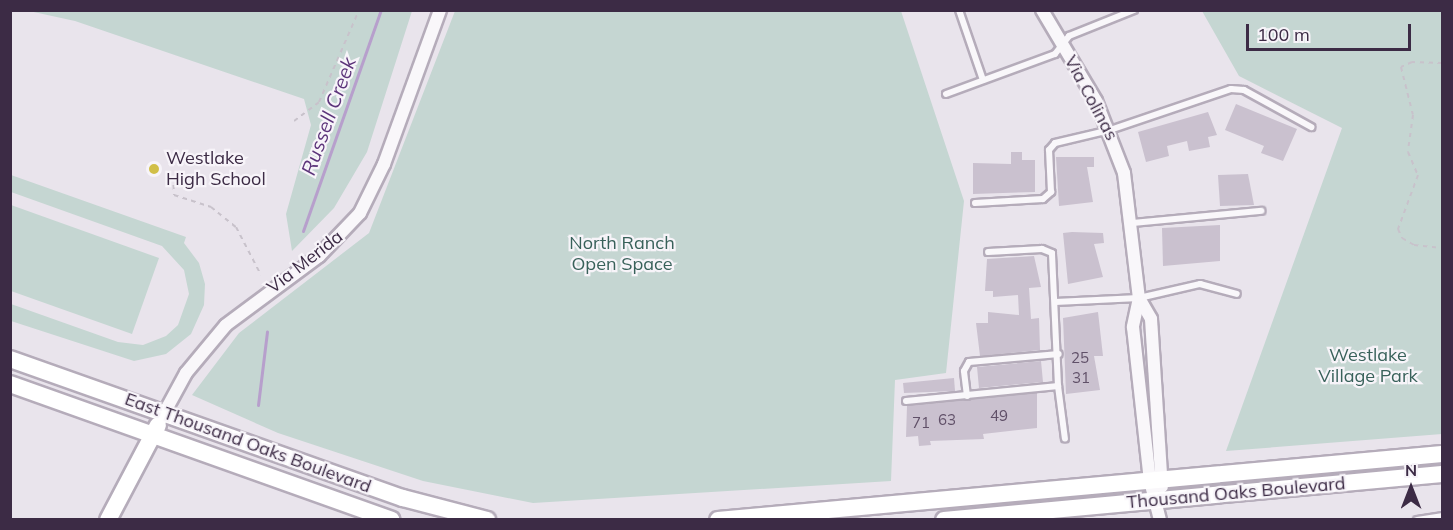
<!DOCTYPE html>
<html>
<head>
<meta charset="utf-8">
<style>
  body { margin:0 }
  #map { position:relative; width:1453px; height:530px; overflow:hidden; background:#e9e4ec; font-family:Mulish,sans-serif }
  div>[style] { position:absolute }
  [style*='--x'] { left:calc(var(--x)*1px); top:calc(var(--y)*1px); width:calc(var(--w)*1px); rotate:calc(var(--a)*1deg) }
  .green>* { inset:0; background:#c5d6d2 }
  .stream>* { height:3px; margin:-1.5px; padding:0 1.5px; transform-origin:1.5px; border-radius:1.5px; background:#b79fcc }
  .building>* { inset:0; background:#cac1cf }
  .path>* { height:2px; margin-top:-1px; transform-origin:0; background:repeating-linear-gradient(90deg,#c8c2cb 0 4.5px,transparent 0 9px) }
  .roads { filter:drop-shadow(2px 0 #b5acba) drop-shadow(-2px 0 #b5acba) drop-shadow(0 2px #b5acba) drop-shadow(0 -2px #b5acba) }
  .lane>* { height:6px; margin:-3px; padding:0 3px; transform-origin:3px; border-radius:3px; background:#f9f7fa }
  .street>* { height:12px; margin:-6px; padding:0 6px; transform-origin:6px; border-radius:6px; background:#f9f7fa }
  .secondary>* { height:16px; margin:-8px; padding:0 8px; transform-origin:8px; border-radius:8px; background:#fff }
  .dots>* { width:16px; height:16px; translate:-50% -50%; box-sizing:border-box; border:3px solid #f7f4f9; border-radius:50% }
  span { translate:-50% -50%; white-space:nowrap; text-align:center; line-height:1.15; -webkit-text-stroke:4.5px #f7f4f9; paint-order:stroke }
  .number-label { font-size:15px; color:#605068 }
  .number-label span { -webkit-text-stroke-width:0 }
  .street-label { font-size:18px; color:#3c2b45 }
  .poi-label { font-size:18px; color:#3c2b45 }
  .left { translate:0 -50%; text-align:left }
  .park-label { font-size:18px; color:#38615a }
  .water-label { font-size:20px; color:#5c347a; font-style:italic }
  .frame { position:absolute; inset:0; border:12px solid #3c2b45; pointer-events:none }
  .north { position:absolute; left:1381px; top:458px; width:60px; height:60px; -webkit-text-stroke:4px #f7f4f9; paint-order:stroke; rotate:0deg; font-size:16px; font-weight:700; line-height:24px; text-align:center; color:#3c2b45 }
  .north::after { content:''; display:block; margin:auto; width:21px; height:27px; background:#3c2b45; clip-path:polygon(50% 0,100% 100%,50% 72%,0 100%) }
  .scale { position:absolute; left:1246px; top:24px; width:165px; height:27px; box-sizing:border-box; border:3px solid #3c2b45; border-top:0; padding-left:8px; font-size:18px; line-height:21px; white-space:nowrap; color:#3c2b45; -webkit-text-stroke:4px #f7f4f9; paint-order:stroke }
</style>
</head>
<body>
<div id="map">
  <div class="green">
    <div style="clip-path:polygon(29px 11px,412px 11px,367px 152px,334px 208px,292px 251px,286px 214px,311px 125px,304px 99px,75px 21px)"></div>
    <div style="clip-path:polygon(455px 11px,901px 11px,964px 201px,946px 373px,895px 380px,891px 481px,533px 503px,423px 481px,278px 433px,192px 395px,239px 333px,369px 233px)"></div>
    <div style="clip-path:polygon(1202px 11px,1442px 11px,1442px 434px,1226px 451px,1342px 128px,1239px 76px)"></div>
    <div style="clip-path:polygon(11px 175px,186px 237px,184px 243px,199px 263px,205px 284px,204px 305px,191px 334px,166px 354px,134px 361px,11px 321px,11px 304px,118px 342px,143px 345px,166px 336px,178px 325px,189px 294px,184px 270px,162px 246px,11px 192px)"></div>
    <div style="clip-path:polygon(11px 205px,159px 258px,132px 334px,11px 291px)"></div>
  </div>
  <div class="stream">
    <div style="--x:303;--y:231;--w:234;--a:-70.6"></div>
    <div style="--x:258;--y:405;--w:74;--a:-83"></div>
  </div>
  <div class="building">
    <div style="clip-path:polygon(1236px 104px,1297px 129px,1283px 161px,1261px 153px,1264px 146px,1225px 130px)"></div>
    <div style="clip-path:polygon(1208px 112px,1217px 135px,1208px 137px,1210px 147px,1189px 151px,1187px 141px,1167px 146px,1169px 156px,1146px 162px,1138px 132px)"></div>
    <div style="clip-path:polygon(1011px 152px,1022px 152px,1022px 160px,1035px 160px,1035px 192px,973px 194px,973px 163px,1011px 164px)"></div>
    <div style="clip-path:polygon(1056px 157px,1094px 157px,1094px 167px,1087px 167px,1093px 202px,1059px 206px)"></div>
    <div style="clip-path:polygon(1248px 174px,1254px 205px,1220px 206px,1218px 175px)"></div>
    <div style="clip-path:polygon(1220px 225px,1220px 261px,1163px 266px,1162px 228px)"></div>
    <div style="clip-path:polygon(1072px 232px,1103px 233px,1104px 243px,1094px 244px,1103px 277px,1068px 284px,1063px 233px)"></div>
    <div style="clip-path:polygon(1034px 256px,1041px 287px,1029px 288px,1031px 319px,1039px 318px,1040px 350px,980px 356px,976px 323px,988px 323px,988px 312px,1019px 315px,1018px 295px,993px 297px,993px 291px,985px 291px,987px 259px)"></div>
    <div style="clip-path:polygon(1098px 312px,1103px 356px,1094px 356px,1100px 390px,1066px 394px,1063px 318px)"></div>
    <div style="clip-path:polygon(1041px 361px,1043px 382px,979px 388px,977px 367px)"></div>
    <div style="clip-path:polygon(954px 378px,955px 391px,904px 393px,903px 383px)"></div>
    <div style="clip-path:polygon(1037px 393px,1037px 428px,983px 434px,984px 439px,930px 441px,931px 445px,919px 446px,918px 436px,906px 437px,907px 406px)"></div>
  </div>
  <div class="path">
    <div style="--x:1442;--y:63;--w:30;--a:-178"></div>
    <div style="--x:1412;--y:62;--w:12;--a:156"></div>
    <div style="--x:1401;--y:67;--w:49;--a:76"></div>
    <div style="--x:1413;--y:115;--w:37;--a:98"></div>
    <div style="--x:1408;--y:152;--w:25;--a:67"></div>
    <div style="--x:1418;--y:175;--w:58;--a:110.3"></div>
    <div style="--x:1398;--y:229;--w:10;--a:66"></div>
    <div style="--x:1402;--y:238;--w:14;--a:30"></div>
    <div style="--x:1414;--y:245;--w:28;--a:6"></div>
    <div style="--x:294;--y:121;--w:31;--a:-37"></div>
    <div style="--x:319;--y:102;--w:100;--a:-66.5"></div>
    <div style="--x:173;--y:176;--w:19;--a:87"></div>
    <div style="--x:174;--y:195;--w:39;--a:18"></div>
    <div style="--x:211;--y:207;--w:32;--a:39"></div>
    <div style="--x:236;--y:227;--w:54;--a:62.5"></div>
  </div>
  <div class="roads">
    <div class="lane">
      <div style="--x:959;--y:10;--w:74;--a:71.1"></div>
      <div style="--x:946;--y:94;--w:116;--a:-20.2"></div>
      <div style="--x:1055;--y:54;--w:23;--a:-52"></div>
      <div style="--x:1069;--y:36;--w:70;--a:-21.8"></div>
      <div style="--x:975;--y:203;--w:68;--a:-3.4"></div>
      <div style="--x:1043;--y:199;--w:11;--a:-41"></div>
      <div style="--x:1051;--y:192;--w:42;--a:-92.7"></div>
      <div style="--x:1049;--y:150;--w:9;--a:-49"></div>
      <div style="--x:1055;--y:143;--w:57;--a:-13.3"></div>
      <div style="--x:1110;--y:130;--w:128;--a:-18.7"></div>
      <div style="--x:1231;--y:89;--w:13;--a:4"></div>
      <div style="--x:1244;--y:90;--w:77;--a:28.9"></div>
      <div style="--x:1133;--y:223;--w:129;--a:-5.4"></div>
      <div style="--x:1055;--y:302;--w:84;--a:-2.7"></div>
      <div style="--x:1139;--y:298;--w:63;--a:-12.9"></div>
      <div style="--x:1200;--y:284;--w:38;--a:15"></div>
      <div style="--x:1058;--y:386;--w:53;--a:82.5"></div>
      <div style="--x:967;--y:396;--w:25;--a:-97"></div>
      <div style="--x:964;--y:371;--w:10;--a:-61"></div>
      <div style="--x:969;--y:362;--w:90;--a:-5.1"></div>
      <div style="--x:906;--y:401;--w:153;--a:-5.6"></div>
      <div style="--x:1058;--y:386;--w:133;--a:-92.6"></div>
      <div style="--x:1052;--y:253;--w:11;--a:-158"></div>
      <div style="--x:1042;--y:249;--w:54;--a:176.8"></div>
      <div style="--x:1417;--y:520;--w:25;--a:-9"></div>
    </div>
    <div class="street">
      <div style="--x:1042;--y:10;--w:106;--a:59.3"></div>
      <div style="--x:1096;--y:101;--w:77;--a:68.7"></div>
      <div style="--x:1124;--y:173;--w:126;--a:83.2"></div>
      <div style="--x:1139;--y:298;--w:30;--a:102"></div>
      <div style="--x:1133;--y:327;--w:155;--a:83.7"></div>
      <div style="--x:1150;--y:481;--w:40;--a:75.6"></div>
      <div style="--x:1139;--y:298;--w:24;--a:60"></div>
      <div style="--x:1151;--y:319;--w:168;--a:86.3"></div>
      <div style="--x:161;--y:419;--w:52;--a:-61.5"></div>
      <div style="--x:186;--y:373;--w:62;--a:-50.2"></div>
      <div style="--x:226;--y:325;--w:116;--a:-36.6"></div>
      <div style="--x:319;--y:256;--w:59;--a:-46.4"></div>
      <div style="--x:360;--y:213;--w:55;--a:-63.9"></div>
      <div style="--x:384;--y:164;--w:164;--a:-70"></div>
    </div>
    <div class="secondary">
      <div style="--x:10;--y:359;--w:417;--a:19.5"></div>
      <div style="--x:403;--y:498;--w:87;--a:14.7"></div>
      <div style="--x:10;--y:384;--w:405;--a:19.6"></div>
      <div style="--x:108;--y:520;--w:107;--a:-62.2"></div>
      <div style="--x:718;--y:520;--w:727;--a:-5.21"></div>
      <div style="--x:944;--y:520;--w:500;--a:-5.28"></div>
    </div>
  </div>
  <div class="dots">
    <div style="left:154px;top:169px;background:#d1bf48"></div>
  </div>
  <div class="number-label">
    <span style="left:1080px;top:358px">25</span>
    <span style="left:1081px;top:378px">31</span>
    <span style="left:999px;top:416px">49</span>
    <span style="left:947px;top:420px">63</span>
    <span style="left:921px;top:423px">71</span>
  </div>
  <div class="street-label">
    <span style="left:1091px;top:98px;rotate:62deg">Via Colinas</span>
    <span style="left:305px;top:262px;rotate:-38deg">Via Merida</span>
    <span style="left:248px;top:443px;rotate:20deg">East Thousand Oaks Boulevard</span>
    <span style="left:1236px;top:493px;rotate:-5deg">Thousand Oaks Boulevard</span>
  </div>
  <div class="poi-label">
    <span class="left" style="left:166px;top:169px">Westlake<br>High School</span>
  </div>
  <div class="park-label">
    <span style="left:622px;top:254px">North Ranch<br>Open Space</span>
    <span style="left:1368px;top:366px">Westlake<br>Village Park</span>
  </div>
  <div class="water-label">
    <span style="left:328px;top:116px;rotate:-70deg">Russell Creek</span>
  </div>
  <div class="frame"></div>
  <div class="north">N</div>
  <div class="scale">100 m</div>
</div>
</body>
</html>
